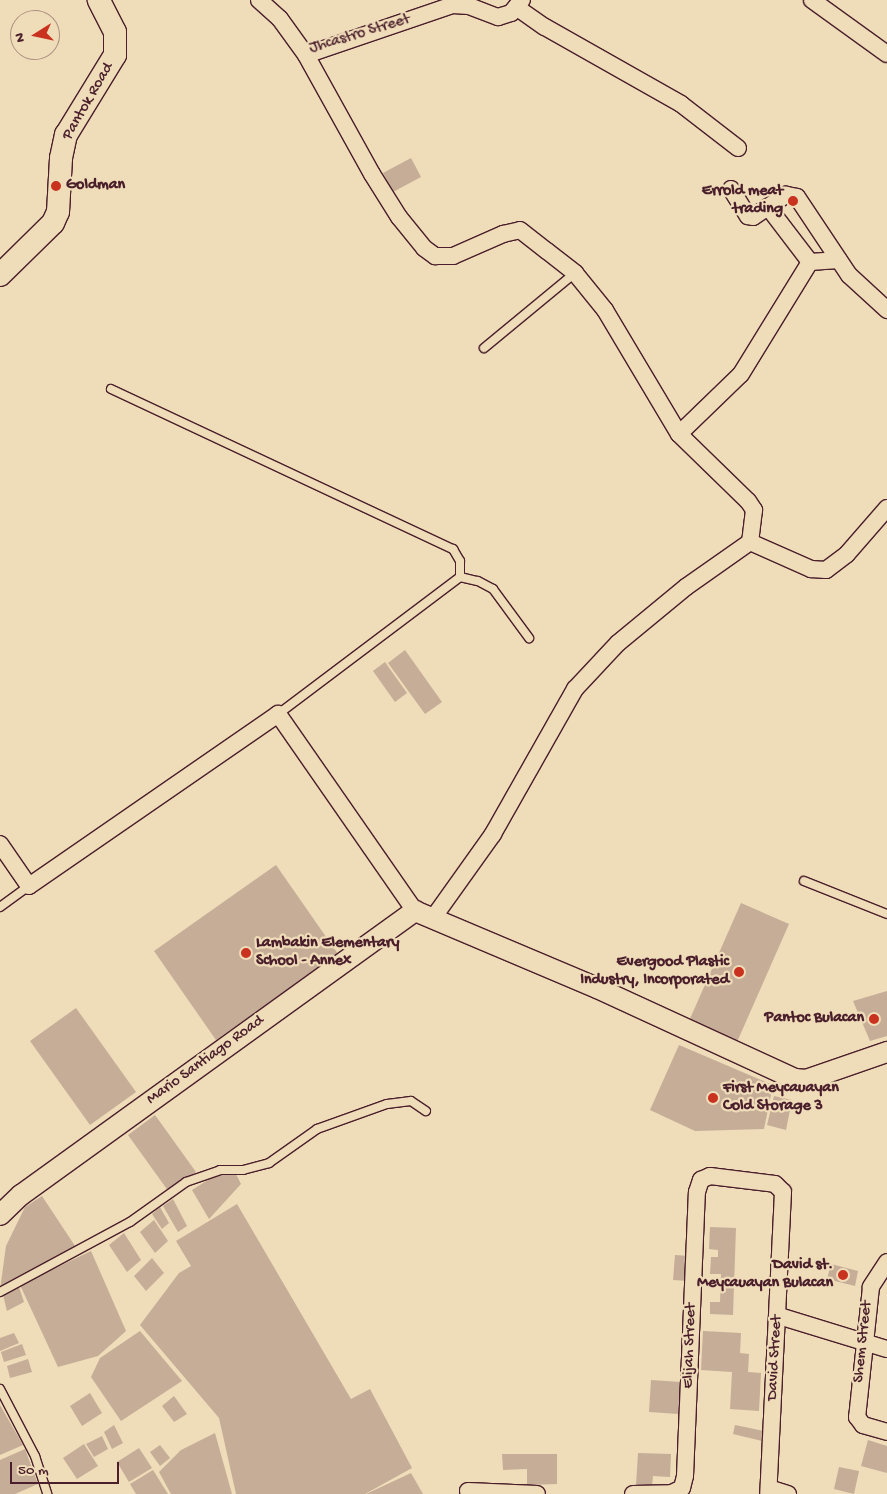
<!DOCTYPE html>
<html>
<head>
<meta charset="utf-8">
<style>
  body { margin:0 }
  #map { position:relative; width:887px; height:1494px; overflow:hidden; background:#efdcb9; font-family:"Gochi Hand",sans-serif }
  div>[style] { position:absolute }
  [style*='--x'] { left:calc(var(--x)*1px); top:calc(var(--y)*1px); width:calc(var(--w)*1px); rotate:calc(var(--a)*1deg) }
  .building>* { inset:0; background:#c6ad97 }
  .roads { filter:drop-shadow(1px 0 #4a1f2b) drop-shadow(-1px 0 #4a1f2b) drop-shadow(0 1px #4a1f2b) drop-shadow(0 -1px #4a1f2b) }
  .service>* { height:8px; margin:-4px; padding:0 4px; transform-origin:4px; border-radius:4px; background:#efdcb9 }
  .minor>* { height:16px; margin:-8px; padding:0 8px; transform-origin:8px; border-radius:8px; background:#efdcb9 }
  .tertiary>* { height:20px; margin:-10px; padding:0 10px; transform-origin:10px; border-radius:10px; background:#efdcb9 }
  .secondary>* { height:22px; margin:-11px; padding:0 11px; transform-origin:11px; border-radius:11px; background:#efdcb9 }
  .dots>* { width:14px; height:14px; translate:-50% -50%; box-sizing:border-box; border:2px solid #efdcb9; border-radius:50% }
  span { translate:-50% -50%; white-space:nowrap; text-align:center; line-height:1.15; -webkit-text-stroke:4.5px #efdcb9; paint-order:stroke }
  .street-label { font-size:16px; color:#4a1f2b }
  .poi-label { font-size:16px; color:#4a1f2b; font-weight:700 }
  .left { translate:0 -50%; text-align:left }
  .right { translate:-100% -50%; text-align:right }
  .north { position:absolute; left:10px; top:10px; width:50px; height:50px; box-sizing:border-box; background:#efdcb9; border:1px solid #ad9080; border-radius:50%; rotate:260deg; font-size:14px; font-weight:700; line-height:20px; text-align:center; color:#4a1f2b }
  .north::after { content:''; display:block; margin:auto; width:18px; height:22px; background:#c8321e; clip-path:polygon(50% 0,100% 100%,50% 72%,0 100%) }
  .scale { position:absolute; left:10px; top:1462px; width:109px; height:22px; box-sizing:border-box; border:2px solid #4a1f2b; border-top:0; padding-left:6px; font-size:15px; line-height:18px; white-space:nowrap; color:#4a1f2b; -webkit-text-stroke:4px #efdcb9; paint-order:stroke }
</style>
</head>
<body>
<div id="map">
  <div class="building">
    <div style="clip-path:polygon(411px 158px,421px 177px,393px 192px,383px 173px)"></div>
    <div style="clip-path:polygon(405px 650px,442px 702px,425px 714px,388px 663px)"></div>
    <div style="clip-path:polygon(385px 662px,407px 693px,395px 702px,373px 671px)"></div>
    <div style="clip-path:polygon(276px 865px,338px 954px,216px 1040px,154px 951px)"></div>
    <div style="clip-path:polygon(741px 903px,789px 924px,737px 1042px,689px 1021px)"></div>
    <div style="clip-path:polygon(887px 991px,887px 1036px,870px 1041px,853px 1001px)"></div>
    <div style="clip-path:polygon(76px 1008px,136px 1092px,90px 1125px,30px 1041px)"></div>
    <div style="clip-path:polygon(679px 1045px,773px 1085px,764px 1129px,695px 1131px,650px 1110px)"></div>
    <div style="clip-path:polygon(774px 1096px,792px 1100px,786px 1130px,767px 1125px)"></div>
    <div style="clip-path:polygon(155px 1115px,196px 1172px,169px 1192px,128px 1135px)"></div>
    <div style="clip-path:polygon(235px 1172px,241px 1184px,209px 1219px,192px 1190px,211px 1178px)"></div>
    <div style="clip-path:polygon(42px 1196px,77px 1249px,0 1290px,6px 1246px,25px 1207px)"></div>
    <div style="clip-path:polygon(173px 1199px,187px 1226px,178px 1232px,163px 1206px)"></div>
    <div style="clip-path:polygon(237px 1204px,351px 1399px,370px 1389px,412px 1468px,365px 1494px,236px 1494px,219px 1418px,140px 1325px,179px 1273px,191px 1266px,176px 1241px)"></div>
    <div style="clip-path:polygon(160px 1207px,169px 1223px,162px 1229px,152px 1214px)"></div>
    <div style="clip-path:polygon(154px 1220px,168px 1241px,155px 1253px,140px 1232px)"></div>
    <div style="clip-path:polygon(710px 1227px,736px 1228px,733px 1315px,710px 1314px,710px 1302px,720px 1302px,721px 1274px,710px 1274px,711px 1257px,718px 1257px,718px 1250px,709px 1249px)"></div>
    <div style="clip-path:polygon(124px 1233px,141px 1260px,127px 1272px,109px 1245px)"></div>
    <div style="clip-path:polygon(91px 1251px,126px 1331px,98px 1356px,58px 1367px,20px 1285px)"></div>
    <div style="clip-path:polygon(675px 1255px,689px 1256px,688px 1281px,673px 1280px)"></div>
    <div style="clip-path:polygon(152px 1258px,164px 1273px,146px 1291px,134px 1276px)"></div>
    <div style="clip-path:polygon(831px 1264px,858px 1271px,855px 1286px,827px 1279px)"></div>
    <div style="clip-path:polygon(19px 1287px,24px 1302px,7px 1311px,3px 1295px)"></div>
    <div style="clip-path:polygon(140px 1331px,182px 1381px,121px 1421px,91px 1377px,100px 1358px)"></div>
    <div style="clip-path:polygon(703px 1331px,741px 1333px,740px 1353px,749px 1354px,748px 1372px,761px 1373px,759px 1411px,730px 1409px,732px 1372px,701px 1370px)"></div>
    <div style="clip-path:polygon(14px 1333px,19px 1343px,0 1351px,0 1338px)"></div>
    <div style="clip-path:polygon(22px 1344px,26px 1355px,4px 1362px,1px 1352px)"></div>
    <div style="clip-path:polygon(28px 1359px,32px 1372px,10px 1378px,7px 1366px)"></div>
    <div style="clip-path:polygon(651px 1380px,681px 1382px,679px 1414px,649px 1412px)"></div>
    <div style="clip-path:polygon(90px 1393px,102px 1413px,82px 1426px,70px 1406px)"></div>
    <div style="clip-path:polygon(174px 1396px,187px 1414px,174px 1422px,162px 1406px)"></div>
    <div style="clip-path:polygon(0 1405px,23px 1445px,0 1455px)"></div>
    <div style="clip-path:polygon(114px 1425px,123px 1443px,112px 1449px,104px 1432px)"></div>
    <div style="clip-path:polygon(735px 1425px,764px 1431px,762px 1441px,733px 1434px)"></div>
    <div style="clip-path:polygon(215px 1433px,232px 1494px,171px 1494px,159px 1472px,181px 1450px)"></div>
    <div style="clip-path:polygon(102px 1436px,108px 1449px,94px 1457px,86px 1444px)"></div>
    <div style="clip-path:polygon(868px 1440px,887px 1446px,887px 1473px,861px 1466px)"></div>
    <div style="clip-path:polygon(84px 1444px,98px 1466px,77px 1479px,63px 1458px)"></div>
    <div style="clip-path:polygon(160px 1445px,170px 1458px,160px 1466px,150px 1452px)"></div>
    <div style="clip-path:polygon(139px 1448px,152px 1468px,129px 1482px,117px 1462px)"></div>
    <div style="clip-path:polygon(25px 1449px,38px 1484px,15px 1494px,0 1494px,0 1460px)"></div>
    <div style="clip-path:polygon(638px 1453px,671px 1454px,670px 1477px,653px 1476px,652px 1486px,636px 1485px)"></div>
    <div style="clip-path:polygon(502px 1454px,557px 1454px,557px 1484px,527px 1485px,527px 1469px,503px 1470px)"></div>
    <div style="clip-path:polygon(839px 1467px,859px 1471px,854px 1494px,834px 1489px)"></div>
    <div style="clip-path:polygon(153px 1470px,168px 1494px,136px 1494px,130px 1484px)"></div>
    <div style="clip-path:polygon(411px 1473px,423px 1494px,366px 1494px)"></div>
  </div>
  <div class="roads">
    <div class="service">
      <div style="--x:484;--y:348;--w:118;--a:-39.5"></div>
      <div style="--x:111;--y:389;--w:378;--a:25.1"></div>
      <div style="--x:453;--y:549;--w:14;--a:60"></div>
      <div style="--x:460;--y:561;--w:16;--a:90"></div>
      <div style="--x:460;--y:577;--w:228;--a:143"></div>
      <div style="--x:460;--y:577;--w:18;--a:13"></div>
      <div style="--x:478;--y:581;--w:17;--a:28"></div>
      <div style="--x:493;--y:589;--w:61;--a:53.7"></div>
      <div style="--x:804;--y:881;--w:89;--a:21.7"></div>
      <div style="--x:0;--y:907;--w:36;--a:-36"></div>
      <div style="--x:0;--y:1292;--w:148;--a:-28.3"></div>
      <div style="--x:130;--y:1222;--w:69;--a:-35.5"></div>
      <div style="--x:186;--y:1182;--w:36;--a:-19"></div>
      <div style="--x:220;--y:1170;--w:23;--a:0"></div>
      <div style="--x:243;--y:1170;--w:27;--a:-15"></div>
      <div style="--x:269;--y:1163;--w:59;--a:-35.3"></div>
      <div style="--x:317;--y:1129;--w:74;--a:-19.7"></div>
      <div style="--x:387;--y:1104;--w:24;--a:-7"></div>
      <div style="--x:411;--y:1101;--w:18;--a:34"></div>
      <div style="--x:0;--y:1389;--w:76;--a:62.4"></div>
      <div style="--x:35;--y:1456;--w:40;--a:72"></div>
    </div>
    <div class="minor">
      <div style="--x:259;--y:0;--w:28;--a:42"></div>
      <div style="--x:280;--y:19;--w:44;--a:54.2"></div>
      <div style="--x:306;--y:55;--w:155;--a:-18.8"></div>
      <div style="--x:453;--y:5;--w:16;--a:4"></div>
      <div style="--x:469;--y:6;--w:31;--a:21"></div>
      <div style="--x:498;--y:17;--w:14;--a:-17"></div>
      <div style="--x:511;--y:13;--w:17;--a:-50"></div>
      <div style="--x:812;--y:0;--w:92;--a:35.8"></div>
      <div style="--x:516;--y:7;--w:35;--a:35"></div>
      <div style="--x:545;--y:27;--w:156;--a:29.5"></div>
      <div style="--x:681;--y:104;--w:72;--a:37.7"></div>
      <div style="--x:306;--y:55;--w:136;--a:61"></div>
      <div style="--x:372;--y:174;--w:51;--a:57.9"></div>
      <div style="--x:399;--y:217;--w:40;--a:51"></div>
      <div style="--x:424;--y:248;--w:14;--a:36"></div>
      <div style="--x:435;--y:256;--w:18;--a:0"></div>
      <div style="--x:453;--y:256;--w:55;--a:-23.7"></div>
      <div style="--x:503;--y:234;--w:17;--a:-13"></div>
      <div style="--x:520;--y:230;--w:34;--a:38"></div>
      <div style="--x:547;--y:251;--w:36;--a:38"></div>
      <div style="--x:575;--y:273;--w:48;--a:51"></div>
      <div style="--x:605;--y:310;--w:144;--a:59.2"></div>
      <div style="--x:679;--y:434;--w:96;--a:44.2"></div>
      <div style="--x:748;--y:501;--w:11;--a:56"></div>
      <div style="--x:754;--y:510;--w:32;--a:97"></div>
      <div style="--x:750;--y:542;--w:78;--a:144.9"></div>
      <div style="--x:686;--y:587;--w:88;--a:140.5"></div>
      <div style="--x:618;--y:643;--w:63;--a:133.1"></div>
      <div style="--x:575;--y:689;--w:167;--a:119.5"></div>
      <div style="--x:493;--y:834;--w:103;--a:125.5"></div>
      <div style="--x:731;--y:189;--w:32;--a:58"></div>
      <div style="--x:748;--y:216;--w:5;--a:11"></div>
      <div style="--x:753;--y:217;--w:40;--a:-34"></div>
      <div style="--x:786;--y:195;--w:11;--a:10"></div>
      <div style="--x:797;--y:197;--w:94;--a:56.3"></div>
      <div style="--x:849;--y:275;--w:52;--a:42.6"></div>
      <div style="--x:768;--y:207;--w:69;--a:52.6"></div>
      <div style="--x:810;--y:262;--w:29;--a:-4"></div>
      <div style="--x:679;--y:434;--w:86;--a:-44.1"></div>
      <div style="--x:741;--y:374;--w:132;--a:-58.4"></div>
      <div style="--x:750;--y:542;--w:67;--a:23.9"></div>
      <div style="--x:811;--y:569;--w:15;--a:4"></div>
      <div style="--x:826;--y:570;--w:26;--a:-37"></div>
      <div style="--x:847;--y:554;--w:61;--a:-49"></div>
      <div style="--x:0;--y:844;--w:51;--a:55.4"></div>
      <div style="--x:29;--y:886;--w:303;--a:-34.6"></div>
      <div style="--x:278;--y:714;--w:240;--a:55.2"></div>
      <div style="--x:887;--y:1262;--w:30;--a:123"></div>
      <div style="--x:871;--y:1287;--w:131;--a:96.1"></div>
      <div style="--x:857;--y:1417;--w:10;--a:53"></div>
      <div style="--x:863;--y:1425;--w:25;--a:16"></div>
      <div style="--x:779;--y:1316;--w:113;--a:17"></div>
      <div style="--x:769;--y:1488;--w:20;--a:18"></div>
      <div style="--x:468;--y:1491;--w:69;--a:2.5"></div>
      <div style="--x:633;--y:1494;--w:39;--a:-1"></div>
      <div style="--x:672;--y:1493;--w:11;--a:-27"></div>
      <div style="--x:682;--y:1488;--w:12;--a:-76"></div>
      <div style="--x:685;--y:1476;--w:284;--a:-87.6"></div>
      <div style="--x:697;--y:1192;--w:13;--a:-72"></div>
      <div style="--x:701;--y:1180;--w:10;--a:-24"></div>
      <div style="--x:710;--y:1176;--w:65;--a:7"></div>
      <div style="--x:775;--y:1184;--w:11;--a:45"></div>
      <div style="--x:783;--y:1192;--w:302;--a:92.8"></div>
    </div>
    <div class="tertiary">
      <div style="--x:0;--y:1215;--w:29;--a:-44"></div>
      <div style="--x:21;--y:1195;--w:486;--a:-35.8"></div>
      <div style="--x:415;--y:911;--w:198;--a:22.9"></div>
      <div style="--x:597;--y:988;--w:218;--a:24.7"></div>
      <div style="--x:795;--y:1079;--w:11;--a:5"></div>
      <div style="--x:806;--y:1080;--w:86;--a:-19.1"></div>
    </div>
    <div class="secondary">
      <div style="--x:0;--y:275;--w:74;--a:-44.5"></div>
      <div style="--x:53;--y:223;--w:12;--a:-66"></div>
      <div style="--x:58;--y:212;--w:54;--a:-86.8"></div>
      <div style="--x:61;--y:158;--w:24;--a:-78"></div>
      <div style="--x:66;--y:135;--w:94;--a:-58.5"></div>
      <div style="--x:115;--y:55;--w:23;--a:-90"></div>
      <div style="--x:115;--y:32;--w:36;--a:-117"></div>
    </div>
  </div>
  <div class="dots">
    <div style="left:56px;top:186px;background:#c8321e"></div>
    <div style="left:793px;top:201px;background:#c8321e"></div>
    <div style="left:246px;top:953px;background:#c8321e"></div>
    <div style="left:739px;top:972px;background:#c8321e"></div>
    <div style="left:874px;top:1019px;background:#c8321e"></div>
    <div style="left:713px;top:1098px;background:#c8321e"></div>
    <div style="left:843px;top:1275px;background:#c8321e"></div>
  </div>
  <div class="street-label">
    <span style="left:360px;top:35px;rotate:-17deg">Jhcastro Street</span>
    <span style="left:89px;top:102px;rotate:-60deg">Pantok Road</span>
    <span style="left:206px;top:1061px;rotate:-36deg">Mario Santiago Road</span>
    <span style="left:864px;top:1342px;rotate:-84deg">Shem Street</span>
    <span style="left:691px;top:1346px;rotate:-88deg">Elijah Street</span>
    <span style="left:776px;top:1358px;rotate:-87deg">David Street</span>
  </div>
  <div class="poi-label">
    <span class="left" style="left:66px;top:186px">Goldman</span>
    <span class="right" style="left:783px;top:201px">Errold meat<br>trading</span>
    <span class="left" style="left:256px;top:953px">Lambakin Elementary<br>School - Annex</span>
    <span class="right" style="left:729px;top:972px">Evergood Plastic<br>Industry, Incorporated</span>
    <span class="right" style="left:864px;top:1019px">Pantoc Bulacan</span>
    <span class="left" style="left:723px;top:1098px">First Meycauayan<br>Cold Storage 3</span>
    <span class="right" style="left:833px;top:1275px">David st.<br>Meycauayan Bulacan</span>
  </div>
  <div class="north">N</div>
  <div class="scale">50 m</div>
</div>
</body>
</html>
